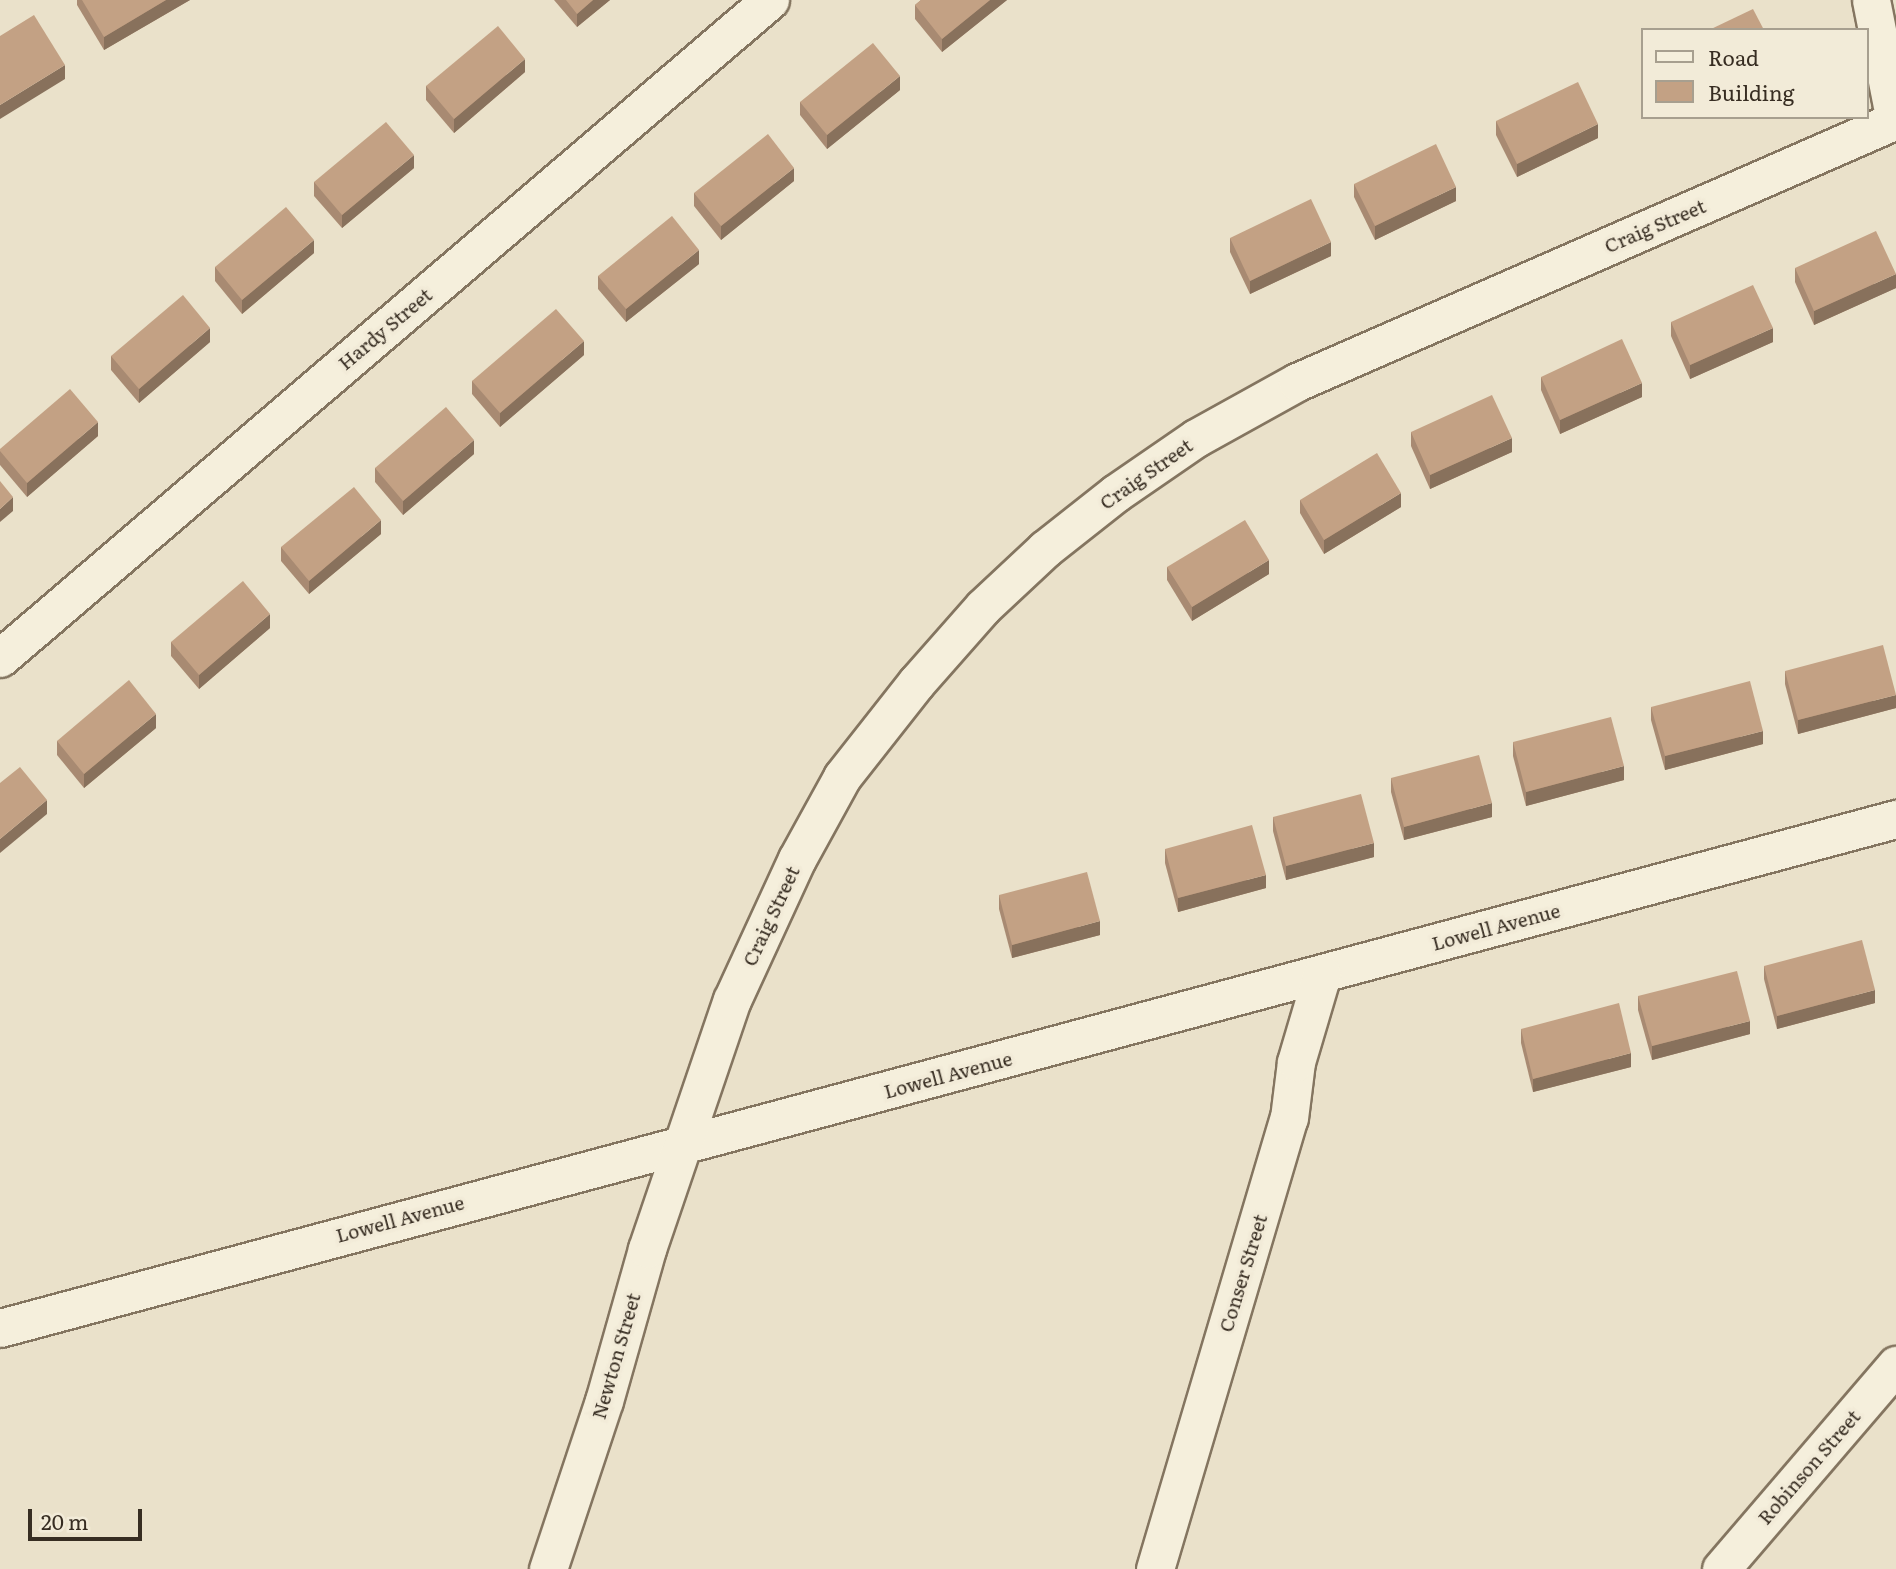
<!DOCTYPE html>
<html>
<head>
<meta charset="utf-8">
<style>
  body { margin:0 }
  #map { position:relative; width:1896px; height:1569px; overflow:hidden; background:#eae1ca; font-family:Literata,serif }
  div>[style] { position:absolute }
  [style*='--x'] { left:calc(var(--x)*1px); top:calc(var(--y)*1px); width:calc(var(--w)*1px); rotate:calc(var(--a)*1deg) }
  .roads { filter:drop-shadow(2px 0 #847560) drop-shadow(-2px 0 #847560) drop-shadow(0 2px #847560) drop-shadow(0 -2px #847560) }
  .minor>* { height:37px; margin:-18.5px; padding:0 18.5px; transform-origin:18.5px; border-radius:18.5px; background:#f5efdc }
  .wall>* { inset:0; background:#a88a72 }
  .shaded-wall>* { inset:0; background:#88715c }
  .building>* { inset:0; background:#c3a184 }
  span { translate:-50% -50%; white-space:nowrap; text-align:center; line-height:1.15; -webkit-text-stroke:7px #f2ebd8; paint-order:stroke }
  .street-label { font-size:19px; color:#372d22 }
  .legend { position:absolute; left:1641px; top:28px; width:228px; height:91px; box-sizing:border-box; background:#f2ebd8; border:2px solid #a79f8f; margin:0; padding:9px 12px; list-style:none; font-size:21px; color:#372d22 }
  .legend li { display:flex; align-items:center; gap:14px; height:35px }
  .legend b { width:35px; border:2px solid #a79f8f }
  .scale { position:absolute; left:28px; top:1509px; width:114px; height:32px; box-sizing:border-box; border:4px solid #372d22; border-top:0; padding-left:9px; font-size:21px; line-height:24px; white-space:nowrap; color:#372d22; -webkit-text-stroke:5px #f2ebd8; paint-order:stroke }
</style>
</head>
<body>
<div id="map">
  <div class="roads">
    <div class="minor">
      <div style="--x:1871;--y:0;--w:123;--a:78.8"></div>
      <div style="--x:0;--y:658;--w:1013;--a:-40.52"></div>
      <div style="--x:0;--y:1328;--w:1963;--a:-15.03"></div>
      <div style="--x:548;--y:1569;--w:177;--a:-71.6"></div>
      <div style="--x:604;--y:1401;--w:158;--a:-74.2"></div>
      <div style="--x:647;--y:1249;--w:263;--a:-71.2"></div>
      <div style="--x:732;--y:1000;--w:155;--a:-65.3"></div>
      <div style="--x:797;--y:859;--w:94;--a:-61.2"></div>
      <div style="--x:842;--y:777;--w:120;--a:-51.8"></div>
      <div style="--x:916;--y:683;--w:101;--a:-48.6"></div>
      <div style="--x:983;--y:607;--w:85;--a:-43.1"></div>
      <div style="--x:1045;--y:549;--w:90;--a:-38.3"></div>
      <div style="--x:1116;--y:493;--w:97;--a:-34.5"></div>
      <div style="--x:1196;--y:438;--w:115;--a:-29"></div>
      <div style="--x:1297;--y:382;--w:654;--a:-23.62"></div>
      <div style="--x:1155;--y:1569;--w:470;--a:-73.5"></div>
      <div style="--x:1289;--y:1118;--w:56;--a:-82.9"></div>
      <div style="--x:1296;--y:1062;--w:92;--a:-73.5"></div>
      <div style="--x:1721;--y:1569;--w:269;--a:-49.4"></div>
    </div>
  </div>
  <div class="wall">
    <div style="clip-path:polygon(77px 0,190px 0,104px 50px,77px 5px)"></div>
    <div style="clip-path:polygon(554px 0,610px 0,577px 27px)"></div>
    <div style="clip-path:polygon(921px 0,1007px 0,942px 52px,915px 19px,915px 5px)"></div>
    <div style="clip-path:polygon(525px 72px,454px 133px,426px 100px,426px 86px)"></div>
    <div style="clip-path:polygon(900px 90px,827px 149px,800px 115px,800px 102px)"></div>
    <div style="clip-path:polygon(1496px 121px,1598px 138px,1517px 177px,1496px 135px)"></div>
    <div style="clip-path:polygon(414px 168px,342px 228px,314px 196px,314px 182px)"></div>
    <div style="clip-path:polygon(794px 181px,721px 240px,694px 206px,694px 193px)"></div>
    <div style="clip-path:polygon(1354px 184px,1456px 201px,1375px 240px,1354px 197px)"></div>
    <div style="clip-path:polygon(1230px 238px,1331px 256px,1250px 294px,1230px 252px)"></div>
    <div style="clip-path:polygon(314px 253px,242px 314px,215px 281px,215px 267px)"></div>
    <div style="clip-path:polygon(699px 264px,626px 322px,598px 289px,598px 276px)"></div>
    <div style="clip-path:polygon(1795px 268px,1896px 288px,1814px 325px,1795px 282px)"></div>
    <div style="clip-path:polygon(1671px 322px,1773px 342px,1690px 379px,1671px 336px)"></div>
    <div style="clip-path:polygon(210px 342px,139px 403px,111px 370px,111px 356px)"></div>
    <div style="clip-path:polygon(584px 355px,500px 427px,472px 394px,472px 381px)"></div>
    <div style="clip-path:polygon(1541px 377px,1642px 397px,1560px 434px,1541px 390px)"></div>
    <div style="clip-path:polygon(1411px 432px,1512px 452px,1430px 489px,1411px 446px)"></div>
    <div style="clip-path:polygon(98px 436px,27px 497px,0 465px,0 449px)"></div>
    <div style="clip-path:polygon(474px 454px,403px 515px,375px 482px,375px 468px)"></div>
    <div style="clip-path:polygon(1300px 500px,1401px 507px,1324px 554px,1300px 513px)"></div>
    <div style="clip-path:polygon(381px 534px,309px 594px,281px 561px,281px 547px)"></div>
    <div style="clip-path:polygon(1167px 567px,1269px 574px,1192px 621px,1167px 580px)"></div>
    <div style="clip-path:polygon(270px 628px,199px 689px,171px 656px,171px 642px)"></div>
    <div style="clip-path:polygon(1785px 671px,1896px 708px,1798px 734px,1785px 684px)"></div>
    <div style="clip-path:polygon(1651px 707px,1763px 744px,1665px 770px,1651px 720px)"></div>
    <div style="clip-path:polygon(156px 728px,84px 788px,57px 755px,57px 741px)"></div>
    <div style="clip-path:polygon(1513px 742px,1624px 780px,1526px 806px,1513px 756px)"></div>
    <div style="clip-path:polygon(1391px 778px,1492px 817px,1404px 840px,1391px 792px)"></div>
    <div style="clip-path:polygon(1273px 817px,1374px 857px,1286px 880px,1273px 831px)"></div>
    <div style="clip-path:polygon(1165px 849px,1266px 888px,1178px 912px,1165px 863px)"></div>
    <div style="clip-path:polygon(999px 895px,1100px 935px,1012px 958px,999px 909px)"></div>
    <div style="clip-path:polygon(1764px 966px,1875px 1003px,1777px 1029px,1764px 979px)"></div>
    <div style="clip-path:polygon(1638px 996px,1750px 1034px,1652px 1060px,1638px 1010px)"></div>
    <div style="clip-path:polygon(1521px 1029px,1631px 1067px,1533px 1092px,1521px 1043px)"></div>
  </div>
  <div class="shaded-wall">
    <div style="clip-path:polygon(166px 0,190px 0,104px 50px,104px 37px)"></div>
    <div style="clip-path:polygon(593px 0,610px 0,577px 27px,577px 14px)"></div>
    <div style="clip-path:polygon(990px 0,1007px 0,942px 52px,942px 39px)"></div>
    <div style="clip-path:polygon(525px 59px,525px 72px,454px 133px,454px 119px)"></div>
    <div style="clip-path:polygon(65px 65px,65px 79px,0 119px,0 105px)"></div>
    <div style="clip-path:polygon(900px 76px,900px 90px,827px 149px,827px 135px)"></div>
    <div style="clip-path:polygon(1598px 124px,1598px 138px,1517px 177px,1517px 164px)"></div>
    <div style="clip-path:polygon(414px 155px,414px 168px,342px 228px,342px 215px)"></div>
    <div style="clip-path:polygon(794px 168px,794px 181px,721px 240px,721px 226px)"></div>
    <div style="clip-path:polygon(1456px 187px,1456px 201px,1375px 240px,1375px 226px)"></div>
    <div style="clip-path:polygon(314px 240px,314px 253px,242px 314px,242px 300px)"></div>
    <div style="clip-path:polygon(1331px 242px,1331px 256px,1250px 294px,1250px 281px)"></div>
    <div style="clip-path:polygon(699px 250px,699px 264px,626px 322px,626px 309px)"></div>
    <div style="clip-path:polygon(1896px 274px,1896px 288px,1814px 325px,1814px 311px)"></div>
    <div style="clip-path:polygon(210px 328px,210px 342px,139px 403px,139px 389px)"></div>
    <div style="clip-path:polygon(1773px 328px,1773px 342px,1690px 379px,1690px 365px)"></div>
    <div style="clip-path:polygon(584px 341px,584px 355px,500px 427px,500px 413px)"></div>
    <div style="clip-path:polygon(1642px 383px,1642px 397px,1560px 434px,1560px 420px)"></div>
    <div style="clip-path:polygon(98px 422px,98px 436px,27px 497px,27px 483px)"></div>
    <div style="clip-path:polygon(1512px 438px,1512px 452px,1430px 489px,1430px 475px)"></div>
    <div style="clip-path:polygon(474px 440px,474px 454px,403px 515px,403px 501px)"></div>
    <div style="clip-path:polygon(1401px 493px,1401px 507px,1324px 554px,1324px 540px)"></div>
    <div style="clip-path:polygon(13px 497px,13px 511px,0 522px,0 509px)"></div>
    <div style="clip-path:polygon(381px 520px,381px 534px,309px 594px,309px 581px)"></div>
    <div style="clip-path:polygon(1269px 560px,1269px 574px,1192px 621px,1192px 607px)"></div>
    <div style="clip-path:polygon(270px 614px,270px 628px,199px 689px,199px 675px)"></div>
    <div style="clip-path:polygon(1896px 695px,1896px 708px,1798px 734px,1798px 720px)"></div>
    <div style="clip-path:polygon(156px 714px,156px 728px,84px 788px,84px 774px)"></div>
    <div style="clip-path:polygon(1763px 731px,1763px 744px,1665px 770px,1665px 756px)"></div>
    <div style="clip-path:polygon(1624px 766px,1624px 780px,1526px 806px,1526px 792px)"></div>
    <div style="clip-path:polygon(47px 800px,47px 814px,0 853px,0 839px)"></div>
    <div style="clip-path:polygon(1492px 803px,1492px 817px,1404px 840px,1404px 827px)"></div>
    <div style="clip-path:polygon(1374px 843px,1374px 857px,1286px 880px,1286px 866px)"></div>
    <div style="clip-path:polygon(1266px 875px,1266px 888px,1178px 912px,1178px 898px)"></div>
    <div style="clip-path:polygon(1100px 921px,1100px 935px,1012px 958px,1012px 945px)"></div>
    <div style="clip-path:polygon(1875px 990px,1875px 1003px,1777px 1029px,1777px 1016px)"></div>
    <div style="clip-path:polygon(1750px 1021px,1750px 1034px,1652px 1060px,1652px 1046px)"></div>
    <div style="clip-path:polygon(1631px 1053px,1631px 1067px,1533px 1092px,1533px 1079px)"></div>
  </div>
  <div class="building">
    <div style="clip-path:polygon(82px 0,166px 0,104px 37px)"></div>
    <div style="clip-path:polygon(566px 0,593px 0,577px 14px)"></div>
    <div style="clip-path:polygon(921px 0,990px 0,942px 39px,915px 5px)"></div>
    <div style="clip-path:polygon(1753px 9px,1764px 30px,1709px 30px)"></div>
    <div style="clip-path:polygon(34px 15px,65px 65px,0 105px,0 36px)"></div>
    <div style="clip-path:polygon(498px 26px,525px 59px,454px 119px,426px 86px)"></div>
    <div style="clip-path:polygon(873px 43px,900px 76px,827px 135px,800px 102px)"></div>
    <div style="clip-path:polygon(1578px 82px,1598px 124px,1517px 164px,1496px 121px)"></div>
    <div style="clip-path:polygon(386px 122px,414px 155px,342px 215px,314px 182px)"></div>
    <div style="clip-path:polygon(768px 134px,794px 168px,721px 226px,694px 193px)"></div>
    <div style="clip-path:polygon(1436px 144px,1456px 187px,1375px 226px,1354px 184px)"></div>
    <div style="clip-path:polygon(1311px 199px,1331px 242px,1250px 281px,1230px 238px)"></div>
    <div style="clip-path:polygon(286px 207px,314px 240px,242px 300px,215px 267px)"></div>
    <div style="clip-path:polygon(672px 216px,699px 250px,626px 309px,598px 276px)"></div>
    <div style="clip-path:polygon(1876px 231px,1896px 274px,1814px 311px,1795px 268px)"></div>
    <div style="clip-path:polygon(1753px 285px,1773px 328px,1690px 365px,1671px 322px)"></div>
    <div style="clip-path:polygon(183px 295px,210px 328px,139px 389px,111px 356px)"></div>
    <div style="clip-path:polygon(556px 309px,584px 341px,500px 413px,472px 381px)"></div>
    <div style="clip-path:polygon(1622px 339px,1642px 383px,1560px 420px,1541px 377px)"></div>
    <div style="clip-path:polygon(70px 389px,98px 422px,27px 483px,0 451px,0 449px)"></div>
    <div style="clip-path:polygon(1492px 395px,1512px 438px,1430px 475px,1411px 432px)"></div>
    <div style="clip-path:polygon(446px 407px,474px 440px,403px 501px,375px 468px)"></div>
    <div style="clip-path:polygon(1377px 453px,1401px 493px,1324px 540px,1300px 500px)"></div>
    <div style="clip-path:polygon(0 481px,13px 497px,0 509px)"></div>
    <div style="clip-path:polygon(354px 487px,381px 520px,309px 581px,281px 547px)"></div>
    <div style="clip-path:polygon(1245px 520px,1269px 560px,1192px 607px,1167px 567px)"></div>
    <div style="clip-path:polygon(243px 581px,270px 614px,199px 675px,171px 642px)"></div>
    <div style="clip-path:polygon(1883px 645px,1896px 695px,1798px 720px,1785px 671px)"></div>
    <div style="clip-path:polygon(129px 680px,156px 714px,84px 774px,57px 741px)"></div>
    <div style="clip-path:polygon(1750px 681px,1763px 731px,1665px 756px,1651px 707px)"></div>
    <div style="clip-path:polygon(1611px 717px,1624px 766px,1526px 792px,1513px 742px)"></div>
    <div style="clip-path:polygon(1479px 755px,1492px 803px,1404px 827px,1391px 778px)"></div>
    <div style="clip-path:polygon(20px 767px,47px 800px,0 839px,0 783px)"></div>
    <div style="clip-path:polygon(1361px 794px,1374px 843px,1286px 866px,1273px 817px)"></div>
    <div style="clip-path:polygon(1252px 825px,1266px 875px,1178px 898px,1165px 849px)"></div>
    <div style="clip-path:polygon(1087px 872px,1100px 921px,1012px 945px,999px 895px)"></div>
    <div style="clip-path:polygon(1862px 940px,1875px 990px,1777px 1016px,1764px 966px)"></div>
    <div style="clip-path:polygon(1737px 971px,1750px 1021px,1652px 1046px,1638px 996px)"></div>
    <div style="clip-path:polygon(1619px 1003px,1631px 1053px,1533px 1079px,1521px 1029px)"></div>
  </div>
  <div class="street-label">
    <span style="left:1655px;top:226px;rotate:-23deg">Craig Street</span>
    <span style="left:385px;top:329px;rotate:-40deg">Hardy Street</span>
    <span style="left:1146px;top:474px;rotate:-35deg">Craig Street</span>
    <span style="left:771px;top:916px;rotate:-65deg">Craig Street</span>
    <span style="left:1496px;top:927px;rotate:-15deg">Lowell Avenue</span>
    <span style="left:948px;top:1075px;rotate:-15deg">Lowell Avenue</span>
    <span style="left:400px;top:1219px;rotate:-15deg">Lowell Avenue</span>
    <span style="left:1243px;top:1273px;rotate:-73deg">Conser Street</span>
    <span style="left:616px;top:1356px;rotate:-74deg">Newton Street</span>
    <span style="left:1809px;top:1467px;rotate:-49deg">Robinson Street</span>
  </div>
  <ul class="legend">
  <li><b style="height:9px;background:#f5efdc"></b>Road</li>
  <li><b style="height:19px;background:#c3a184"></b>Building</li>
  </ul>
  <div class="scale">20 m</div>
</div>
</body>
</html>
